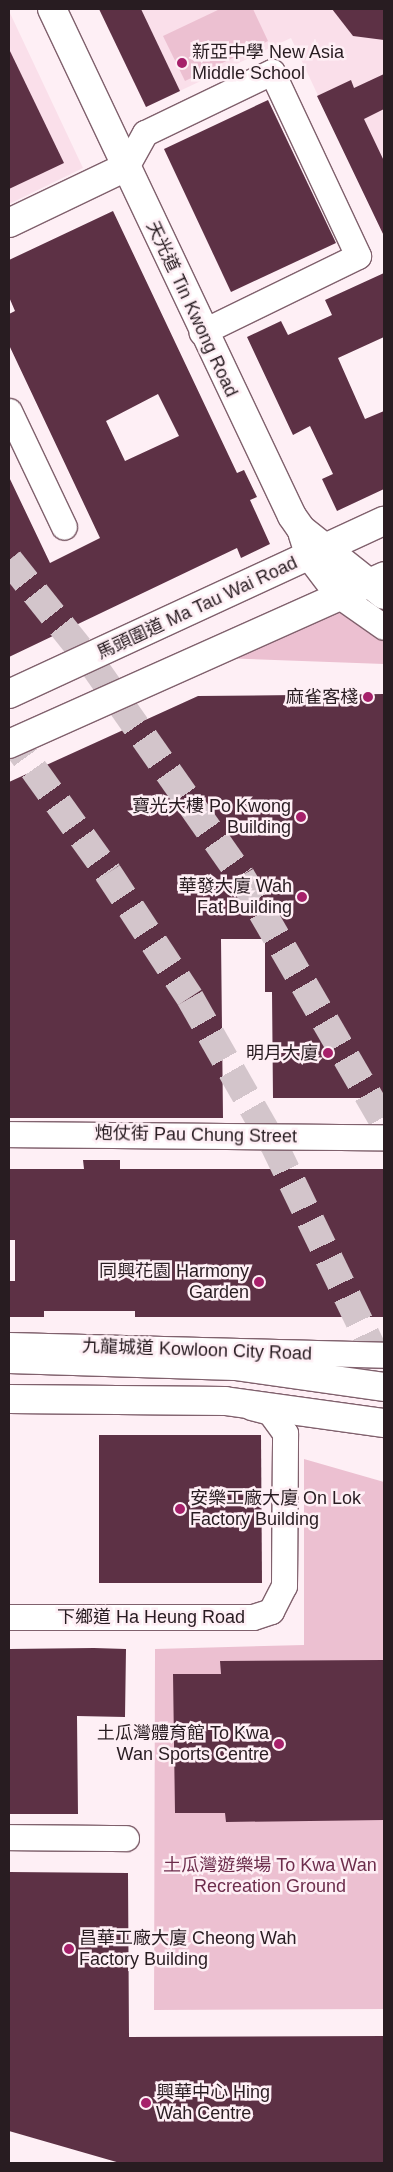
<!DOCTYPE html>
<html>
<head>
<meta charset="utf-8">
<style>
  body { margin:0 }
  #map { position:relative; width:393px; height:2172px; overflow:hidden; background:#feeff5; font-family:Arial,"Noto Sans TC",sans-serif }
  div>[style] { position:absolute }
  [style*='--x'] { left:calc(var(--x)*1px); top:calc(var(--y)*1px); width:calc(var(--w)*1px); rotate:calc(var(--a)*1deg) }
  .built>* { inset:0; background:#fadfea }
  .green>* { inset:0; background:#ecc0d1 }
  .building>* { inset:0; background:#5d3145 }
  .trunk-tunnel>* { height:28px; margin-top:-14px; transform-origin:0; background:repeating-linear-gradient(90deg,#d3c5cb 0 28px,transparent 0 42px) }
  .roads { filter:drop-shadow(1px 0 #80616d) drop-shadow(-1px 0 #80616d) drop-shadow(0 1px #80616d) drop-shadow(0 -1px #80616d) }
  .minor>* { height:25px; margin:-12.5px; padding:0 12.5px; transform-origin:12.5px; border-radius:12.5px; background:#fff }
  .tertiary>* { height:28px; margin:-14px; padding:0 14px; transform-origin:14px; border-radius:14px; background:#fff }
  .primary>* { height:28px; margin:-14px; padding:0 14px; transform-origin:14px; border-radius:14px; background:#fff }
  .trunk>* { height:28px; margin:-14px; padding:0 14px; transform-origin:14px; border-radius:14px; background:#fff }
  .dots>* { width:14px; height:14px; translate:-50% -50%; box-sizing:border-box; border:2px solid #feeff5; border-radius:50% }
  span { translate:-50% -50%; white-space:nowrap; text-align:center; line-height:1.15; -webkit-text-stroke:5px #feeff5; paint-order:stroke }
  .poi-label { font-size:18px; color:#281c21 }
  .left { translate:0 -50%; text-align:left }
  .right { translate:-100% -50%; text-align:right }
  .street-label { font-size:18px; color:#281c21 }
  .park-label { font-size:18px; color:#6d2d4c }
  .frame { position:absolute; inset:0; border:10px solid #281c21; pointer-events:none }
</style>
</head>
<body>
<div id="map">
  <div class="built">
    <div style="clip-path:polygon(99px 9px,384px 9px,384px 236px,291px 38px,146px 107px)"></div>
    <div style="clip-path:polygon(9px 11px,83px 168px,9px 204px)"></div>
  </div>
  <div class="green">
    <div style="clip-path:polygon(220px 9px,253px 9px,268px 41px,185px 81px,163px 36px)"></div>
    <div style="clip-path:polygon(343px 605px,384px 636px,384px 664px,219px 658px)"></div>
    <div style="clip-path:polygon(304px 1459px,384px 1482px,384px 2009px,154px 2010px,155px 1649px,304px 1645px)"></div>
  </div>
  <div class="building">
    <div style="clip-path:polygon(99px 9px,141px 9px,180px 91px,146px 107px)"></div>
    <div style="clip-path:polygon(332px 9px,384px 9px,384px 40px,353px 36px)"></div>
    <div style="clip-path:polygon(9px 49px,64px 163px,9px 189px)"></div>
    <div style="clip-path:polygon(384px 74px,384px 109px,364px 119px,384px 161px,384px 236px,317px 96px,351px 80px,354px 88px)"></div>
    <div style="clip-path:polygon(268px 100px,336px 243px,231px 292px,164px 149px)"></div>
    <div style="clip-path:polygon(evenodd,113px 211px,237px 473px,244px 470px,257px 497px,250px 500px,270px 544px,241px 558px,237px 548px,9px 657px,9px 477px,50px 563px,100px 538px,9px 345px,9px 314px,15px 311px,9px 297px,9px 260px,113px 211px,158px 394px,179px 436px,125px 461px,106px 421px,158px 394px)"></div>
    <div style="clip-path:polygon(384px 273px,384px 337px,338px 358px,365px 419px,384px 411px,384px 489px,337px 511px,322px 479px,333px 474px,310px 426px,293px 435px,247px 337px,281px 321px,288px 335px,332px 315px,325px 300px)"></div>
    <div style="clip-path:polygon(384px 694px,384px 1098px,273px 1098px,272px 992px,265px 992px,265px 939px,221px 939px,223px 1118px,9px 1118px,9px 782px,198px 696px)"></div>
    <div style="clip-path:polygon(83px 1160px,120px 1160px,120px 1169px,384px 1169px,384px 1317px,135px 1317px,135px 1311px,44px 1311px,44px 1317px,9px 1317px,9px 1281px,15px 1281px,15px 1240px,9px 1240px,9px 1169px,84px 1169px)"></div>
    <div style="clip-path:polygon(99px 1435px,261px 1435px,262px 1583px,99px 1583px)"></div>
    <div style="clip-path:polygon(94px 1648px,126px 1649px,125px 1717px,77px 1716px,78px 1814px,9px 1814px,9px 1649px)"></div>
    <div style="clip-path:polygon(384px 1660px,384px 1820px,226px 1822px,225px 1813px,175px 1813px,173px 1674px,221px 1674px,220px 1661px)"></div>
    <div style="clip-path:polygon(9px 1872px,128px 1873px,129px 2037px,384px 2036px,384px 2163px,120px 2163px,9px 2131px)"></div>
  </div>
  <div class="trunk-tunnel">
    <div style="--x:9;--y:560;--w:139;--a:51.4"></div>
    <div style="--x:96;--y:669;--w:253;--a:55"></div>
    <div style="--x:241;--y:876;--w:285;--a:59.9"></div>
    <div style="--x:9;--y:735;--w:170;--a:54.3"></div>
    <div style="--x:108;--y:873;--w:149;--a:56.7"></div>
    <div style="--x:190;--y:998;--w:169;--a:60.3"></div>
    <div style="--x:274;--y:1145;--w:253;--a:64.2"></div>
  </div>
  <div class="roads">
    <div class="minor">
      <div style="--x:126;--y:167;--w:39;--a:-61"></div>
      <div style="--x:145;--y:133;--w:141;--a:-25.7"></div>
      <div style="--x:272;--y:72;--w:203;--a:64.9"></div>
      <div style="--x:358;--y:256;--w:174;--a:154"></div>
      <div style="--x:9;--y:411;--w:128;--a:64.6"></div>
      <div style="--x:341;--y:597;--w:52;--a:34.9"></div>
      <div style="--x:9;--y:1134;--w:375;--a:0.5"></div>
      <div style="--x:9;--y:1345;--w:375;--a:1.5"></div>
      <div style="--x:9;--y:1617;--w:244;--a:0"></div>
      <div style="--x:253;--y:1617;--w:19;--a:-18"></div>
      <div style="--x:271;--y:1611;--w:28;--a:-63"></div>
      <div style="--x:284;--y:1586;--w:153;--a:-89.6"></div>
      <div style="--x:285;--y:1433;--w:26;--a:-126"></div>
      <div style="--x:270;--y:1412;--w:20;--a:-165"></div>
      <div style="--x:9;--y:1837;--w:117;--a:0.5"></div>
    </div>
    <div class="tertiary">
      <div style="--x:52;--y:9;--w:561;--a:64.67"></div>
      <div style="--x:292;--y:516;--w:16;--a:55"></div>
      <div style="--x:301;--y:529;--w:106;--a:38.5"></div>
      <div style="--x:9;--y:223;--w:130;--a:-25.6"></div>
      <div style="--x:303;--y:535;--w:22;--a:72"></div>
      <div style="--x:310;--y:556;--w:51;--a:52.9"></div>
    </div>
    <div class="primary">
      <div style="--x:9;--y:694;--w:413;--a:-24.8"></div>
      <div style="--x:9;--y:744;--w:411;--a:-24.1"></div>
    </div>
    <div class="trunk">
      <div style="--x:9;--y:1359;--w:226;--a:1.8"></div>
      <div style="--x:235;--y:1366;--w:150;--a:8"></div>
      <div style="--x:9;--y:1399;--w:216;--a:0.5"></div>
      <div style="--x:225;--y:1401;--w:161;--a:7.9"></div>
    </div>
  </div>
  <div class="dots">
    <div style="left:182px;top:63px;background:#a6206a"></div>
    <div style="left:368px;top:697px;background:#a6206a"></div>
    <div style="left:301px;top:817px;background:#a6206a"></div>
    <div style="left:302px;top:897px;background:#a6206a"></div>
    <div style="left:328px;top:1053px;background:#a6206a"></div>
    <div style="left:259px;top:1282px;background:#a6206a"></div>
    <div style="left:180px;top:1509px;background:#a6206a"></div>
    <div style="left:279px;top:1744px;background:#a6206a"></div>
    <div style="left:69px;top:1949px;background:#a6206a"></div>
    <div style="left:146px;top:2103px;background:#a6206a"></div>
  </div>
  <div class="poi-label">
    <span class="left" style="left:192px;top:63px">新亞中學 New Asia<br>Middle School</span>
    <span class="right" style="left:358px;top:697px">麻雀客棧</span>
    <span class="right" style="left:291px;top:817px">寶光大樓 Po Kwong<br>Building</span>
    <span class="right" style="left:292px;top:897px">華發大廈 Wah<br>Fat Building</span>
    <span class="right" style="left:318px;top:1053px">明月大廈</span>
    <span class="right" style="left:249px;top:1282px">同興花園 Harmony<br>Garden</span>
    <span class="left" style="left:190px;top:1509px">安樂工廠大廈 On Lok<br>Factory Building</span>
    <span class="right" style="left:269px;top:1744px">土瓜灣體育館 To Kwa<br>Wan Sports Centre</span>
    <span class="left" style="left:79px;top:1949px">昌華工廠大廈 Cheong Wah<br>Factory Building</span>
    <span class="left" style="left:156px;top:2103px">興華中心 Hing<br>Wah Centre</span>
  </div>
  <div class="street-label">
    <span style="left:192px;top:309px;rotate:65deg">天光道 Tin Kwong Road</span>
    <span style="left:197px;top:608px;rotate:-25deg">馬頭圍道 Ma Tau Wai Road</span>
    <span style="left:196px;top:1135px;rotate:1deg">炮仗街 Pau Chung Street</span>
    <span style="left:197px;top:1350px;rotate:2deg">九龍城道 Kowloon City Road</span>
    <span style="left:151px;top:1617px">下鄉道 Ha Heung Road</span>
  </div>
  <div class="park-label">
    <span style="left:270px;top:1876px">土瓜灣遊樂場 To Kwa Wan<br>Recreation Ground</span>
  </div>
  <div class="frame"></div>
</div>
</body>
</html>
